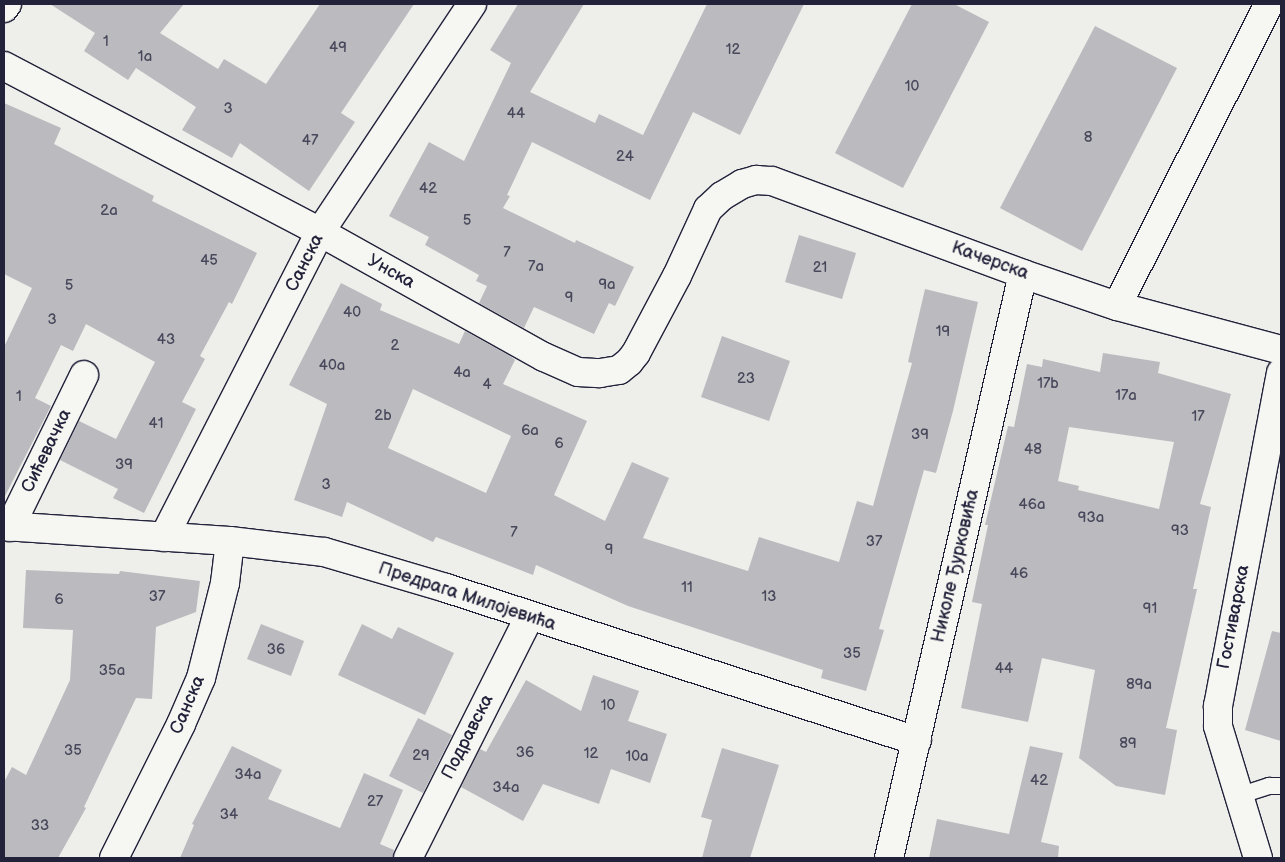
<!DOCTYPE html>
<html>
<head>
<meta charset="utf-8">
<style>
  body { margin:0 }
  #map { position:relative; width:1285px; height:862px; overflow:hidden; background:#eeeeeb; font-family:"Balsamiq Sans",sans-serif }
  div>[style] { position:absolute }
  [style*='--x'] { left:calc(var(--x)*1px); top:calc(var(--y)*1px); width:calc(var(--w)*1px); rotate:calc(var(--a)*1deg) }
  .building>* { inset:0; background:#bbbbbf }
  .roads { filter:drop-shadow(1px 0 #22223b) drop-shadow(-1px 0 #22223b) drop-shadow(0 1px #22223b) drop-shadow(0 -1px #22223b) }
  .lane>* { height:16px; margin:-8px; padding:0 8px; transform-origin:8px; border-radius:8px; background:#f6f6f2 }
  .street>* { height:28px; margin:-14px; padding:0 14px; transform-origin:14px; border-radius:14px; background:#f6f6f2 }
  .secondary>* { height:28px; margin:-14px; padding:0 14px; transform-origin:14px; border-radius:14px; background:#f6f6f2 }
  span { translate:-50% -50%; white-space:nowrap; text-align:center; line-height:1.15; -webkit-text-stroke:4px #f6f6f2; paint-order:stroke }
  .number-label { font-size:15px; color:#48485c }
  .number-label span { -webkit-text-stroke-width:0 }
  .street-label { font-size:18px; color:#22223b }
  .frame { position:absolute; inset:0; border:5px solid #22223b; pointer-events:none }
</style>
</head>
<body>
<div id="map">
  <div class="building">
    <div style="clip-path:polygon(50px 4px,184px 4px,160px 33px,218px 69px,224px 59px,266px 84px,320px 4px,414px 4px,341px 113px,355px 122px,309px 191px,240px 143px,232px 158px,182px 130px,196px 107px,136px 68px,128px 80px,84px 51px,95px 33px)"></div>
    <div style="clip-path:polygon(518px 4px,584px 4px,530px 92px,595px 123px,599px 114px,643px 135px,707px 4px,804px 4px,740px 135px,693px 112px,650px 200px,532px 142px,507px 195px,510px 196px,503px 208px,575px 243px,576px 240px,634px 267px,615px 306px,609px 303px,594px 334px,534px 307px,524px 328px,479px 303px,487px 286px,476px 281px,479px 275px,425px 245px,429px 237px,389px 216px,429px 142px,464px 161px,511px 63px,490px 50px)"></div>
    <div style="clip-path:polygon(912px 4px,954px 4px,989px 22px,903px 188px,835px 153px)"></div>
    <div style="clip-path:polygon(1095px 26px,1177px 68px,1082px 251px,1000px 208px)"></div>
    <div style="clip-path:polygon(4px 103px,61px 128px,54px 144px,154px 196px,152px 201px,257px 253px,232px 304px,229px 302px,200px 356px,205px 359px,182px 402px,196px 409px,144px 513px,113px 498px,118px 489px,60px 460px,79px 421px,116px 439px,155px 362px,86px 324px,73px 351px,61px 345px,35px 398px,51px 406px,4px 498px,4px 347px,32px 288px,4px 274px)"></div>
    <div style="clip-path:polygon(799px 235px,856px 253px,842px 299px,785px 282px)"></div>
    <div style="clip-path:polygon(evenodd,341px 283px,382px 304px,380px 310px,459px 344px,465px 331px,510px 356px,515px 360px,503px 384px,587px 421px,554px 495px,605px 521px,632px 462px,669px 478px,643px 538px,748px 571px,759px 537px,839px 562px,857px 501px,873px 506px,912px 363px,908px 362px,925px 289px,978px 302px,953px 411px,936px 473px,924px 470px,879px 629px,884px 630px,866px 691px,821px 678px,823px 670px,628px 606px,536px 565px,533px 575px,436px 537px,433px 542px,347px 502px,342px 517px,294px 500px,327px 404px,289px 385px,341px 283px,413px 389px,511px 436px,486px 493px,388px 448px,413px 389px)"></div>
    <div style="clip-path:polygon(722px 336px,790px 361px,769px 421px,701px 397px)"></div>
    <div style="clip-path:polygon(evenodd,1103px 353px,1160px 362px,1158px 373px,1231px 394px,1200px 504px,1211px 507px,1193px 589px,1197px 589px,1166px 728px,1177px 730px,1165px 795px,1116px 786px,1079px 758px,1095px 670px,1042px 658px,1028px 722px,961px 708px,982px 604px,972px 602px,988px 525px,985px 525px,1008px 426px,1014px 427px,1027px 364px,1042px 367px,1043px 359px,1100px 372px,1103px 353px,1069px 427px,1174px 442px,1159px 509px,1078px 490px,1079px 486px,1058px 481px,1069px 427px)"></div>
    <div style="clip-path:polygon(26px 570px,119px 574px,120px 571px,200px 581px,196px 612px,156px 627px,152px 699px,136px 698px,84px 807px,86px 808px,58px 858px,4px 858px,4px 782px,12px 767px,26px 775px,70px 680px,73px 630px,23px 628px)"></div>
    <div style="clip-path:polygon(261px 624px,304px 641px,291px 676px,247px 659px)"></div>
    <div style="clip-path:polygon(362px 624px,392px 639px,398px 627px,454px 653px,425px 715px,338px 675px)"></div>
    <div style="clip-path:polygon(1272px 631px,1281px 633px,1281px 741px,1245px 730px)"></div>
    <div style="clip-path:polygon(593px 675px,639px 691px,628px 721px,667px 734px,650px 783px,611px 769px,599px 804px,543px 784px,523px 821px,461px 787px,480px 749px,486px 752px,526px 680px,581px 711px)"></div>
    <div style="clip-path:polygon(418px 718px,452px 735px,423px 793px,389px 776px)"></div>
    <div style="clip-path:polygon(232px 746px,282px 770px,268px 799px,340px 828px,364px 773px,403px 790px,380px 844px,394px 850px,392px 858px,180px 858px,194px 825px,192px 824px)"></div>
    <div style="clip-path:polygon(1030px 746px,1063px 753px,1041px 842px,1059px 846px,1058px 858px,929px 858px,937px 819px,1009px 834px)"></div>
    <div style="clip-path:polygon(722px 748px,779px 765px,750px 858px,702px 858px,712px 820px,701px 817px)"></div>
  </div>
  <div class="roads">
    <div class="lane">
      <div style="--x:1238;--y:796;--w:33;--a:-18"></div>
      <div style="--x:1269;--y:786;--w:12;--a:0"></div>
    </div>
    <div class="street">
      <div style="--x:4;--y:66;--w:357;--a:27.7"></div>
      <div style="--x:320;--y:232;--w:257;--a:29.2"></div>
      <div style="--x:544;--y:357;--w:37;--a:24"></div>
      <div style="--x:578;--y:372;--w:22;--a:3"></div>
      <div style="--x:600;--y:373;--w:19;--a:-9"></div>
      <div style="--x:619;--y:370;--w:13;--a:-39"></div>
      <div style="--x:629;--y:362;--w:11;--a:-52"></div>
      <div style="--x:636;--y:353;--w:87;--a:-62"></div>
      <div style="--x:677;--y:276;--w:74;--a:-65.2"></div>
      <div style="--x:708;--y:209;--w:19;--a:-43"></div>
      <div style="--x:722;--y:196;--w:23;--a:-31"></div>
      <div style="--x:742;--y:184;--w:15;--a:-16"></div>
      <div style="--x:756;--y:180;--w:16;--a:4"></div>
      <div style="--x:772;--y:181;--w:268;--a:20.3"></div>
      <div style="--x:1023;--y:274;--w:99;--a:18.8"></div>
      <div style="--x:1117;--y:306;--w:170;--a:15"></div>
      <div style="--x:1117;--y:306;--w:338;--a:-63.3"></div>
      <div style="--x:4;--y:526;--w:226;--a:3.8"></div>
      <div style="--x:230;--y:541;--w:95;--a:6.7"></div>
      <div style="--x:324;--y:552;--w:127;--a:16.4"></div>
      <div style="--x:446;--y:588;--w:495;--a:18"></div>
      <div style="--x:10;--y:527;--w:169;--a:-64"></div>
      <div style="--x:164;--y:537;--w:343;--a:-62.9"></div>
      <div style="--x:320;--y:232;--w:274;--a:-56.3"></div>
      <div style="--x:114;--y:858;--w:150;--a:-63.4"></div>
      <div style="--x:181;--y:724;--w:50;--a:-66.5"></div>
      <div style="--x:201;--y:678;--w:98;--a:-75.8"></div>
      <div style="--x:225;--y:583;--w:42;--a:-83.2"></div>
      <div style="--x:408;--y:858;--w:270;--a:-63.3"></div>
      <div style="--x:889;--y:858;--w:599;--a:-77.08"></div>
      <div style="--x:1258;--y:858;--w:138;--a:-106.9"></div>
      <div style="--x:1218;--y:726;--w:20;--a:-90"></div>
      <div style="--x:1218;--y:706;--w:339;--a:-79.3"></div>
    </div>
    <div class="secondary">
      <div style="--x:4;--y:8;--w:5;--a:-53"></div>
    </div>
  </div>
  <div class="number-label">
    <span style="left:106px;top:42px">1</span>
    <span style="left:338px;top:48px">49</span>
    <span style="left:733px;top:50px">12</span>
    <span style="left:145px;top:57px">1a</span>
    <span style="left:912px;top:87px">10</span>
    <span style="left:228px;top:109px">3</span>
    <span style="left:516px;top:114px">44</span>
    <span style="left:1088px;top:138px">8</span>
    <span style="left:310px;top:141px">47</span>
    <span style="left:625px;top:157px">24</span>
    <span style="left:428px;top:189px">42</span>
    <span style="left:109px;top:211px">2a</span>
    <span style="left:467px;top:221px">5</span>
    <span style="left:507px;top:253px">7</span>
    <span style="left:209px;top:261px">45</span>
    <span style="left:536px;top:267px">7a</span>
    <span style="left:820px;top:268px">21</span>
    <span style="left:607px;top:285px">9a</span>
    <span style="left:69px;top:286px">5</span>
    <span style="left:569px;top:298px">9</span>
    <span style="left:352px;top:313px">40</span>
    <span style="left:52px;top:320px">3</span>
    <span style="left:943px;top:332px">19</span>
    <span style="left:166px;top:340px">43</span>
    <span style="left:395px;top:346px">2</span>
    <span style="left:332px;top:366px">40a</span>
    <span style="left:462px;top:373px">4a</span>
    <span style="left:746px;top:379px">23</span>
    <span style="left:1048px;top:384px">17b</span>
    <span style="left:487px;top:385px">4</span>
    <span style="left:1126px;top:396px">17a</span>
    <span style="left:19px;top:397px">1</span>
    <span style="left:383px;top:416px">2b</span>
    <span style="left:1198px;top:417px">17</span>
    <span style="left:156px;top:424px">41</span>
    <span style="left:530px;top:431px">6a</span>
    <span style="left:920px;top:435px">39</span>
    <span style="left:559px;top:444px">6</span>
    <span style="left:1033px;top:450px">48</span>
    <span style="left:124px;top:465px">39</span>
    <span style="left:326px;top:485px">3</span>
    <span style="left:1032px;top:505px">46a</span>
    <span style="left:1091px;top:518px">93a</span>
    <span style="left:1180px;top:531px">93</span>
    <span style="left:514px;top:533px">7</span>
    <span style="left:874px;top:542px">37</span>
    <span style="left:609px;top:550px">9</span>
    <span style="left:1019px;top:574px">46</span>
    <span style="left:687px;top:588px">11</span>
    <span style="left:157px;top:597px">37</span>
    <span style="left:769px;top:597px">13</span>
    <span style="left:59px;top:600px">6</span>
    <span style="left:1150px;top:609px">91</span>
    <span style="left:276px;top:650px">36</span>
    <span style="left:852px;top:654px">35</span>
    <span style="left:1004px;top:669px">44</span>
    <span style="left:112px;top:671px">35a</span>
    <span style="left:1139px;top:685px">89a</span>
    <span style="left:608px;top:706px">10</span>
    <span style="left:1128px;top:744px">89</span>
    <span style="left:73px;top:751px">35</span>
    <span style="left:525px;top:753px">36</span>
    <span style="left:591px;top:754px">12</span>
    <span style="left:421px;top:756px">29</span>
    <span style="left:637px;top:757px">10a</span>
    <span style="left:248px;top:775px">34a</span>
    <span style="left:1039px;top:781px">42</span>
    <span style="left:506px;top:788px">34a</span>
    <span style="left:375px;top:802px">27</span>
    <span style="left:229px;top:815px">34</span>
    <span style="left:40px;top:826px">33</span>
  </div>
  <div class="street-label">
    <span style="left:990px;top:261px;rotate:20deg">Качерска</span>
    <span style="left:305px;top:263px;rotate:-63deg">Санска</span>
    <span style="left:391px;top:272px;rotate:29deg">Унска</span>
    <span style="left:47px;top:451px;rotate:-64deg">Сићевачка</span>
    <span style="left:956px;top:566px;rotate:-77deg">Николе Ђурковића</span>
    <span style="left:467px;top:597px;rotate:18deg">Предрага Милојевића</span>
    <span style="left:1234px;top:617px;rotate:-79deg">Гостиварска</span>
    <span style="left:188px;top:705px;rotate:-67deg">Санска</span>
    <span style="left:468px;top:737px;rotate:-63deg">Подравска</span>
  </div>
  <div class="frame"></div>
</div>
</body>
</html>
